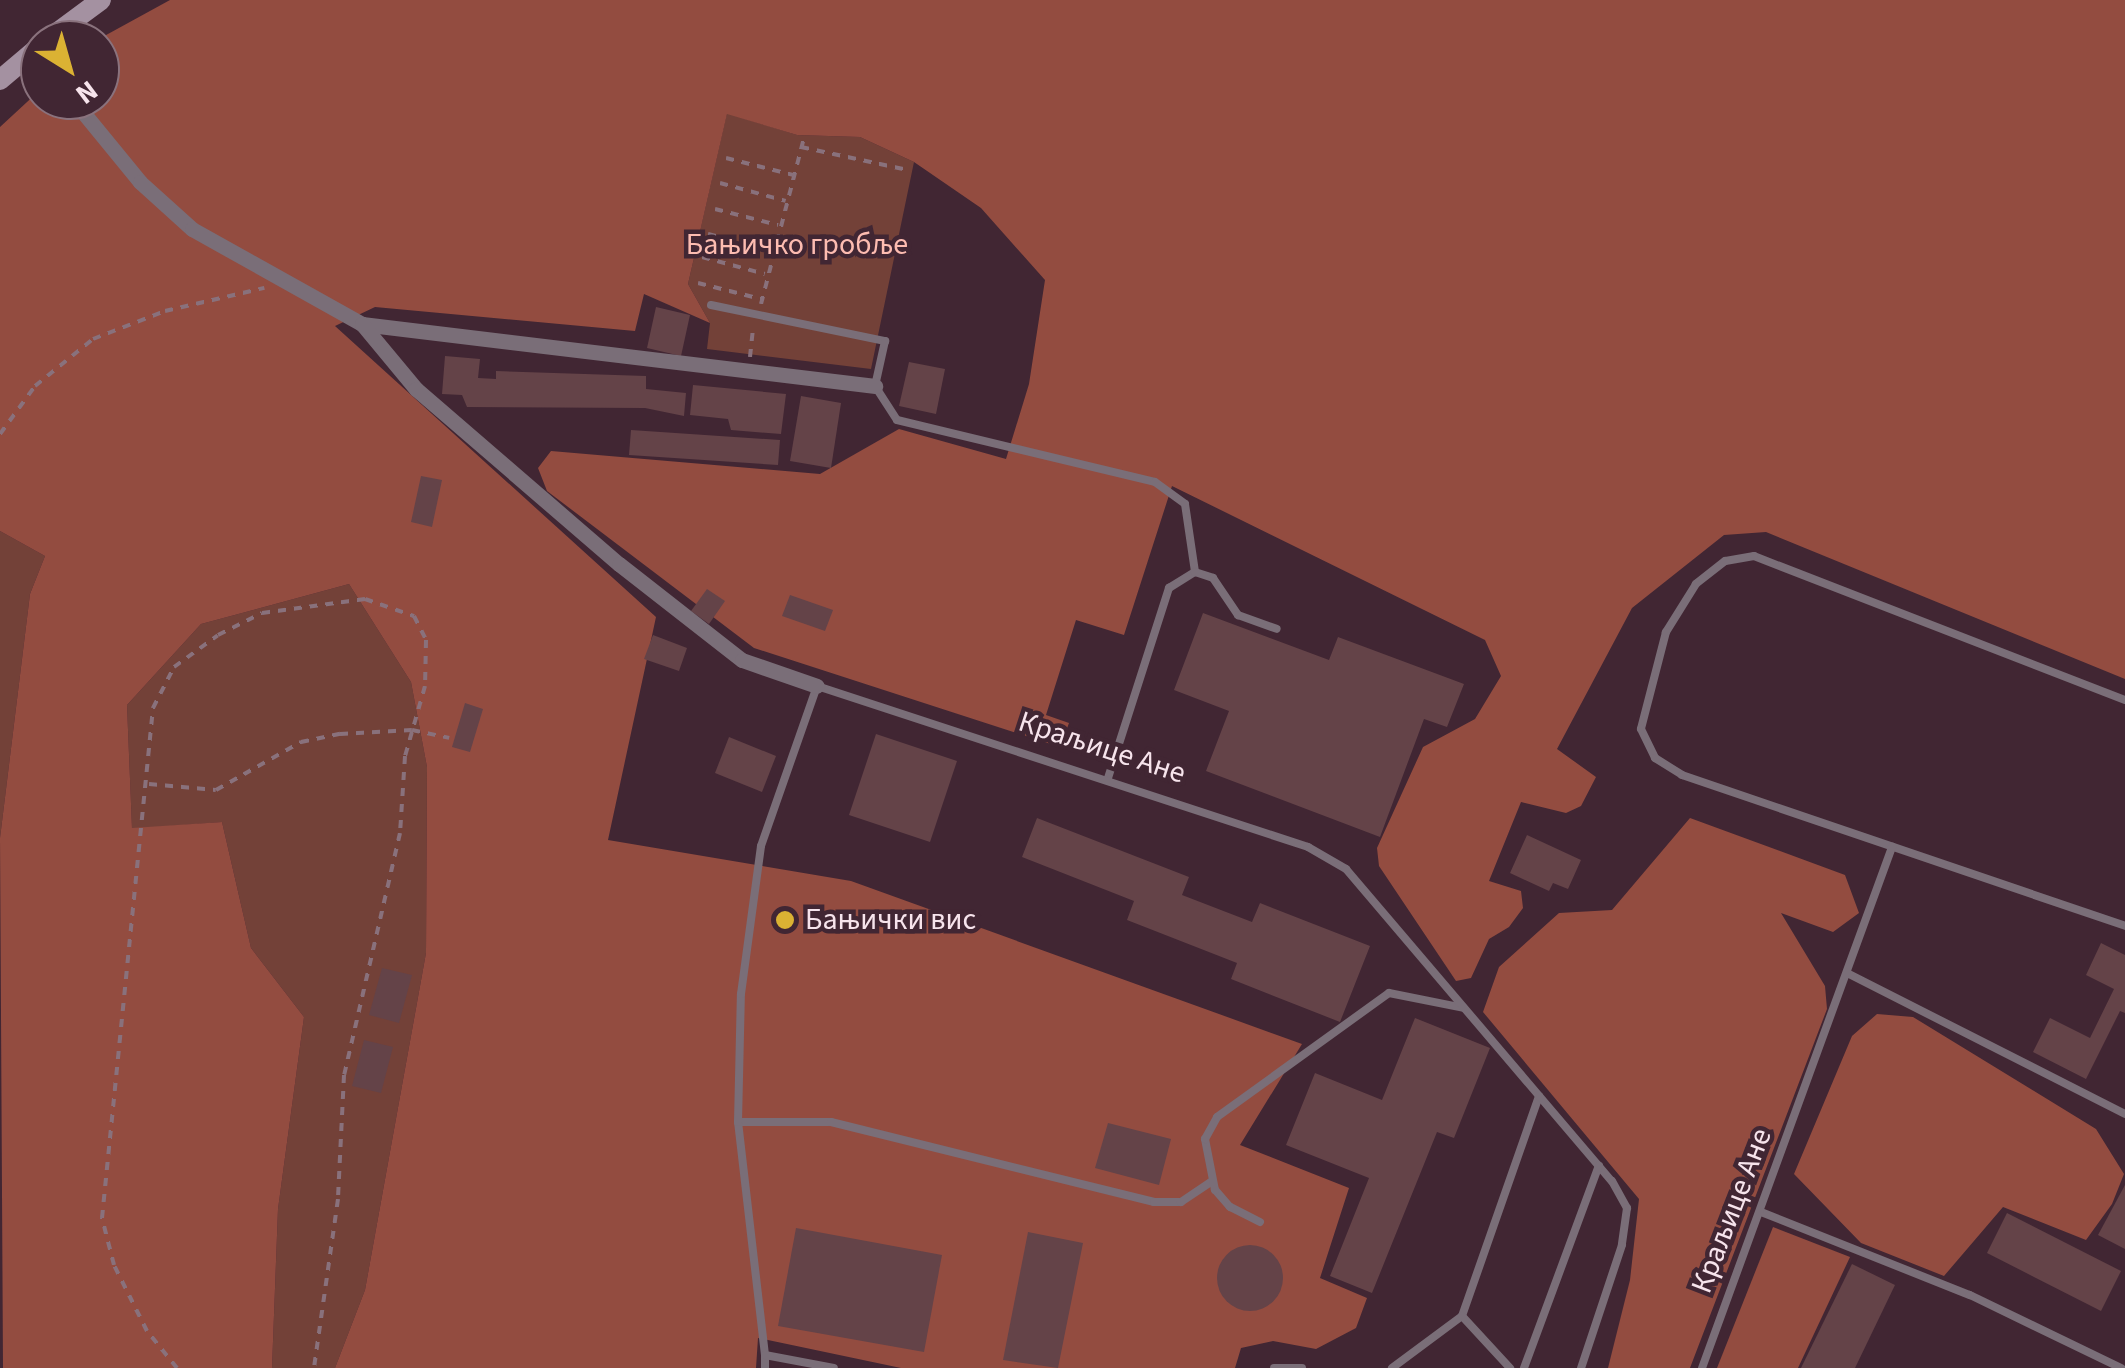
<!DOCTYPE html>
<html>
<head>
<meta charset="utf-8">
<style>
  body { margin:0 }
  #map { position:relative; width:2125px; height:1368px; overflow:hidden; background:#412633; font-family:"Source Sans 3",sans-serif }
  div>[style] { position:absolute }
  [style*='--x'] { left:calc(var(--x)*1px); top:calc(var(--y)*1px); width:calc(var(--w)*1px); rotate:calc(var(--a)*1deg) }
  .green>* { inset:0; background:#734138 }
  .forest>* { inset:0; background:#934c40 }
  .building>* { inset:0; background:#644348 }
  .round { border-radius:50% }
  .path>* { height:4px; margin-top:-2px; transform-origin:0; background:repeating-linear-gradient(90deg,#89717c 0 8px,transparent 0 16px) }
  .lane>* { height:8px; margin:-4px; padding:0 4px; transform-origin:4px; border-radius:4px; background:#7a6e78 }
  .street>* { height:15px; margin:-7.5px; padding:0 7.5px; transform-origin:7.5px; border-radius:7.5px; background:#7a6e78 }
  .secondary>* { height:20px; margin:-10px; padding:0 10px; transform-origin:10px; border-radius:10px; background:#a491a1 }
  .dots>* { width:28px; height:28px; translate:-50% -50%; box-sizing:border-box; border:5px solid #412633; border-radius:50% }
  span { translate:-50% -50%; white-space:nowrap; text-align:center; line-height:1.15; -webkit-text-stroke:9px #412633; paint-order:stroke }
  .park-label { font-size:30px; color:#fdbcb1 }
  .street-label { font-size:30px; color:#f7e4ec }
  .poi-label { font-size:30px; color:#f7e4ec }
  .left { translate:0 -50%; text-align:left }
  .north { position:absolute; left:20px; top:20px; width:100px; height:100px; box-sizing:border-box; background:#412633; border:2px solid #8a727d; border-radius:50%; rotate:143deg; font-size:28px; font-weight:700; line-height:40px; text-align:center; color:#f7e4ec }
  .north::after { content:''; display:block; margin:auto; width:35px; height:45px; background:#dbb233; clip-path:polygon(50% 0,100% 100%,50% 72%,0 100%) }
</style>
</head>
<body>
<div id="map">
  <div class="green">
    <div style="clip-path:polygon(727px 113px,797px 135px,860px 137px,914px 162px,871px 369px,707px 349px,710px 323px,688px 284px)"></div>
    <div style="clip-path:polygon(0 531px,45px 556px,30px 594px,0 838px)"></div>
    <div style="clip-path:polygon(349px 584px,411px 682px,427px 767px,426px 953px,365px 1290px,335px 1368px,272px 1368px,278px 1209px,304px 1017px,251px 948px,222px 822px,132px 829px,127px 705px,201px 624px)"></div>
  </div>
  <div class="forest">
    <div style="clip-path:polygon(170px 0,2125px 0,2125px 679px,1766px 532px,1724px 535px,1632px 608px,1557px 749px,1596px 777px,1581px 806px,1566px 813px,1521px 802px,1489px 881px,1521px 891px,1523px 908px,1509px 927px,1489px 939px,1471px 978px,1456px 981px,1379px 866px,1377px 848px,1423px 747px,1475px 719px,1501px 676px,1485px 640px,1172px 486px,1124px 635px,1076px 620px,1046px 715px,1069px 723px,1060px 747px,754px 648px,547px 491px,538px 468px,551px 451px,820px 474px,899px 429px,1006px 459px,1029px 384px,1045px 280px,981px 208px,914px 162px,860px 137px,797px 135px,727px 114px,688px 284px,710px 323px,644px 294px,635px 331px,375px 307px,335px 326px,656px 617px,608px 840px,851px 881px,1302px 1044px,1240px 1145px,1349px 1188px,1320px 1278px,1367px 1298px,1356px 1328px,1316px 1349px,1273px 1341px,1241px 1348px,1235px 1368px,901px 1368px,758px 1338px,756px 1368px,335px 1368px,365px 1290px,426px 953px,427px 767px,411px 682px,349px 584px,201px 624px,127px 705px,132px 828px,222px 822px,251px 948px,304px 1017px,278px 1209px,272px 1368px,3px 1368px,0 838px,30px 594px,45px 556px,0 531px,0 127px,40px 90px,40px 100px,100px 100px,97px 40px)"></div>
    <div style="clip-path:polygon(1690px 818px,1845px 875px,1859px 913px,1833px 932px,1781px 913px,1825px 986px,1827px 1009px,1690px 1368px,1608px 1368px,1630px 1280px,1639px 1199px,1483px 1012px,1499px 967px,1559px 913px,1612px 910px)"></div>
    <div style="clip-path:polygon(1877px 1014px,1913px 1017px,2096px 1129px,2124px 1174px,2112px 1204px,2086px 1240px,2003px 1207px,1944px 1276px,1861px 1243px,1794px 1174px,1852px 1036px)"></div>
    <div style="clip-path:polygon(1773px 1227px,1850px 1257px,1798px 1368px,1717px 1368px)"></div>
  </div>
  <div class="building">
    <div style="clip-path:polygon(656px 307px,690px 315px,681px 356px,647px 348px)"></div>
    <div style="clip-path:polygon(445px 356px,480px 359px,478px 378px,496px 379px,496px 371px,646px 376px,646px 389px,686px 393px,684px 416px,645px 408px,467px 407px,462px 395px,442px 394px)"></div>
    <div style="clip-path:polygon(909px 362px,945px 369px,936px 414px,899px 406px)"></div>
    <div style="clip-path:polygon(693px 385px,786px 394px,781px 434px,731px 430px,728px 419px,690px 415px)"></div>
    <div style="clip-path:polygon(801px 396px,841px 403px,831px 468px,790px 461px)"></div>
    <div style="clip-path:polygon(631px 430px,780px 440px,778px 465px,629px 455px)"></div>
    <div style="clip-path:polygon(421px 476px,442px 480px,432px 527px,411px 522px)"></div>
    <div style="clip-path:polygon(707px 589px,725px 601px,709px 624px,691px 611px)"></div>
    <div style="clip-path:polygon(790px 595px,833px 610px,825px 631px,782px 616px)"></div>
    <div style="clip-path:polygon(1203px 613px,1329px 660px,1338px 637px,1464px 684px,1447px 727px,1424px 719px,1380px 837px,1206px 771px,1229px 711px,1174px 690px)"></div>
    <div style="clip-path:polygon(653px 635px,687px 648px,679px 671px,644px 659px)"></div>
    <div style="clip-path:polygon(465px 703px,483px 709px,470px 752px,452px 747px)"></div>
    <div style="clip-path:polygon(876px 734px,957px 761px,930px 842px,849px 815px)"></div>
    <div style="clip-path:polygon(729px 737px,776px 756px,762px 792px,715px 773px)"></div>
    <div style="clip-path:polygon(1037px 818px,1189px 877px,1182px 895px,1252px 922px,1260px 903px,1370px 946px,1340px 1022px,1231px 979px,1237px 963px,1127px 920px,1134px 901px,1022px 857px)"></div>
    <div style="clip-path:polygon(1527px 835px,1581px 860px,1568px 889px,1553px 883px,1549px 891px,1510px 873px)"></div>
    <div style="clip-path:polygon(2101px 943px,2125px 955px,2125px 1013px,2120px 1011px,2086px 1079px,2033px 1052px,2050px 1018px,2090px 1038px,2114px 989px,2086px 975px)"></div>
    <div style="clip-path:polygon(382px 968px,412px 975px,399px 1023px,369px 1015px)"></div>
    <div style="clip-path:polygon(1415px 1018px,1490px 1048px,1454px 1138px,1437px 1132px,1372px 1293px,1330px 1276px,1369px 1178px,1286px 1145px,1315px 1073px,1382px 1100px)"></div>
    <div style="clip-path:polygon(364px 1040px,393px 1047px,381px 1093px,352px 1086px)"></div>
    <div style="clip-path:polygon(1108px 1123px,1171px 1139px,1159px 1185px,1095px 1168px)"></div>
    <div style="clip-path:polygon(2125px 1185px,2125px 1249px,2098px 1235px)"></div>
    <div style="clip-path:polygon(2007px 1213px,2121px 1271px,2101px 1311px,1987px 1253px)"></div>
    <div style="clip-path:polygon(796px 1228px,942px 1255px,924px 1352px,778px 1326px)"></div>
    <div style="clip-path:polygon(1028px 1232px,1083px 1243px,1058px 1368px,1003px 1360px)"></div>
    <div class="round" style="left:1217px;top:1245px;width:66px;height:66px"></div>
    <div style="clip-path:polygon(1852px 1264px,1895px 1285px,1855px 1368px,1801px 1368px)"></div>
  </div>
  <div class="path">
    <div style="--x:801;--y:147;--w:108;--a:12.2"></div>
    <div style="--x:726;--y:158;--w:69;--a:14.2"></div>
    <div style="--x:720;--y:183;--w:68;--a:15.3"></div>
    <div style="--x:715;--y:209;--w:65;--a:14.3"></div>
    <div style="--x:708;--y:234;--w:65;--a:14.3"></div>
    <div style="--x:702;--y:257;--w:65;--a:15.1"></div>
    <div style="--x:698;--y:283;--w:65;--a:14.3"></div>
    <div style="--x:761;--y:304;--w:171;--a:-75.5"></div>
    <div style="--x:750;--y:357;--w:30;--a:-84"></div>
    <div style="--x:0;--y:434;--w:59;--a:-53.9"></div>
    <div style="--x:35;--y:386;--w:75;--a:-39"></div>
    <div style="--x:93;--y:339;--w:77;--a:-21.3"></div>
    <div style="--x:165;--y:311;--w:102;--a:-13.1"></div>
    <div style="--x:149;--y:784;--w:67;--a:5.1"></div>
    <div style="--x:216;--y:790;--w:98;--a:-29.5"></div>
    <div style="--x:301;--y:742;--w:40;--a:-12"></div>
    <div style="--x:340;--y:734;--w:72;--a:-3.2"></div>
    <div style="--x:412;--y:730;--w:38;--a:12"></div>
    <div style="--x:177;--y:1368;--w:48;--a:-129"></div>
    <div style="--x:147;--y:1331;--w:74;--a:-116.6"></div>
    <div style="--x:114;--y:1265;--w:49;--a:-104.3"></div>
    <div style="--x:102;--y:1218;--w:513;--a:-84.29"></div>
    <div style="--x:153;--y:708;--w:46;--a:-62.9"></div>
    <div style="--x:174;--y:667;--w:54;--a:-36"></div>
    <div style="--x:218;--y:635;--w:49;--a:-26.6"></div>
    <div style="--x:262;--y:613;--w:104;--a:-7.7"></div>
    <div style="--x:365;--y:599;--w:52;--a:19.1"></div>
    <div style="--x:414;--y:616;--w:27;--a:63"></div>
    <div style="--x:426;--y:640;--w:46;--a:91.2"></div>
    <div style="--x:425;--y:686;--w:73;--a:105.9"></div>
    <div style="--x:405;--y:756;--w:77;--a:93.7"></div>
    <div style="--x:400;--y:833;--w:248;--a:103"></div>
    <div style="--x:344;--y:1075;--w:124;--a:92.8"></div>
    <div style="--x:338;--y:1199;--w:171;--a:98.1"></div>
  </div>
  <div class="lane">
    <div style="--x:711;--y:305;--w:178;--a:11.7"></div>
    <div style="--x:885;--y:341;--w:46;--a:102.5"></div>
    <div style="--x:875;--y:386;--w:40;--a:57.1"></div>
    <div style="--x:897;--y:420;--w:265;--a:13.5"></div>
    <div style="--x:1155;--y:482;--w:37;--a:36"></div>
    <div style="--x:1185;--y:504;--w:69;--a:81.6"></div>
    <div style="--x:2125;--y:700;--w:398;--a:-158.8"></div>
    <div style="--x:1754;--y:556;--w:29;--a:170"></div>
    <div style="--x:1725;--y:561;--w:37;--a:142"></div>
    <div style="--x:1696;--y:584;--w:57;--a:122"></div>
    <div style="--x:1666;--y:632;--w:100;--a:104.5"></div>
    <div style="--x:1641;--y:729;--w:32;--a:64"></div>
    <div style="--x:1655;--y:758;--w:32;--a:32"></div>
    <div style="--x:1682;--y:775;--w:468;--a:18.8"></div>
    <div style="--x:1108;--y:778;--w:200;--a:-72.2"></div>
    <div style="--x:1169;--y:588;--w:31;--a:-32"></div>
    <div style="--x:1195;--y:572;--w:19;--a:18"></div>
    <div style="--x:1213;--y:578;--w:45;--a:56"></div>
    <div style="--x:1238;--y:615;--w:41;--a:19.7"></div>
    <div style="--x:1849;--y:974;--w:309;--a:26.9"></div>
    <div style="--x:738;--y:1122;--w:93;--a:0"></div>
    <div style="--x:831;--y:1122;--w:333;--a:13.9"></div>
    <div style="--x:1154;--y:1202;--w:27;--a:0"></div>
    <div style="--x:1181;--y:1202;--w:37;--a:-34"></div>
    <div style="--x:1761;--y:1212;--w:225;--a:21.7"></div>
    <div style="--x:1970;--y:1295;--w:168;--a:25.8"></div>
    <div style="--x:1260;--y:1222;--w:34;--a:-153"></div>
    <div style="--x:1230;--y:1207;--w:23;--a:-131"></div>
    <div style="--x:1215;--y:1190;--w:52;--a:-101.1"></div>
    <div style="--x:1205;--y:1139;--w:25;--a:-61"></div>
    <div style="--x:1217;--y:1117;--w:212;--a:-35.8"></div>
    <div style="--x:1389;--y:993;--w:76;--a:11.3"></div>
    <div style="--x:1462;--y:1316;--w:233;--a:-70.7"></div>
    <div style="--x:765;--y:1355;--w:235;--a:-96.6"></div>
    <div style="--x:738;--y:1122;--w:128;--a:-88.7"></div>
    <div style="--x:741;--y:994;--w:149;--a:-82.3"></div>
    <div style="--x:761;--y:846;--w:170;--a:-70.7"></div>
    <div style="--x:817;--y:686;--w:517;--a:18.15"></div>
    <div style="--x:1308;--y:847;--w:44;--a:30.1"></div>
    <div style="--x:1346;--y:869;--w:410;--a:49.6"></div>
    <div style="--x:1612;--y:1181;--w:31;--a:61"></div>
    <div style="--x:1627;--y:1208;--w:37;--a:98"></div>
    <div style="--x:1622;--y:1245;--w:130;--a:108.4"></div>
    <div style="--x:765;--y:1368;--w:13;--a:-90"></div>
    <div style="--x:765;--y:1355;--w:70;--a:10.7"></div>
    <div style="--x:1274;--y:1368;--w:28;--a:0"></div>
    <div style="--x:1392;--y:1368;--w:87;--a:-36.6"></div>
    <div style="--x:1462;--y:1316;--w:71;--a:47.3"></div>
    <div style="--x:1524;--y:1368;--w:216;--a:-69.7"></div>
    <div style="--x:1702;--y:1368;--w:555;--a:-69.96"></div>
  </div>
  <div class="street">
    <div style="--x:73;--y:100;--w:106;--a:50.7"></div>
    <div style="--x:140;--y:182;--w:70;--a:42.1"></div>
    <div style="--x:192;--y:229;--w:195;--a:29.2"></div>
    <div style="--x:362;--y:324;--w:517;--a:6.89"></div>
    <div style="--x:362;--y:324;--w:85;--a:50.3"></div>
    <div style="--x:416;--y:389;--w:268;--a:40.8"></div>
    <div style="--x:619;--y:564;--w:156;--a:38"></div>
    <div style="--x:742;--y:660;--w:79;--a:19.1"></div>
  </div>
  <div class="secondary">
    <div style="--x:47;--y:40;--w:67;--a:-36.5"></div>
    <div style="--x:0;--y:80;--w:52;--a:-40.4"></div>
  </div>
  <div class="dots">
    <div style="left:785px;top:920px;background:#dbb233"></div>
  </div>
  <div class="park-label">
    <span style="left:797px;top:245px">Бањичко гробље</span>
  </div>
  <div class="street-label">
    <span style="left:1102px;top:748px;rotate:18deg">Краљице Ане</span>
    <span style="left:1732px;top:1211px;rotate:-69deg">Краљице Ане</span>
  </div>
  <div class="poi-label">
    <span class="left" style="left:805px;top:920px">Бањички вис</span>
  </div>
  <div class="north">N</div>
</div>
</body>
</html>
